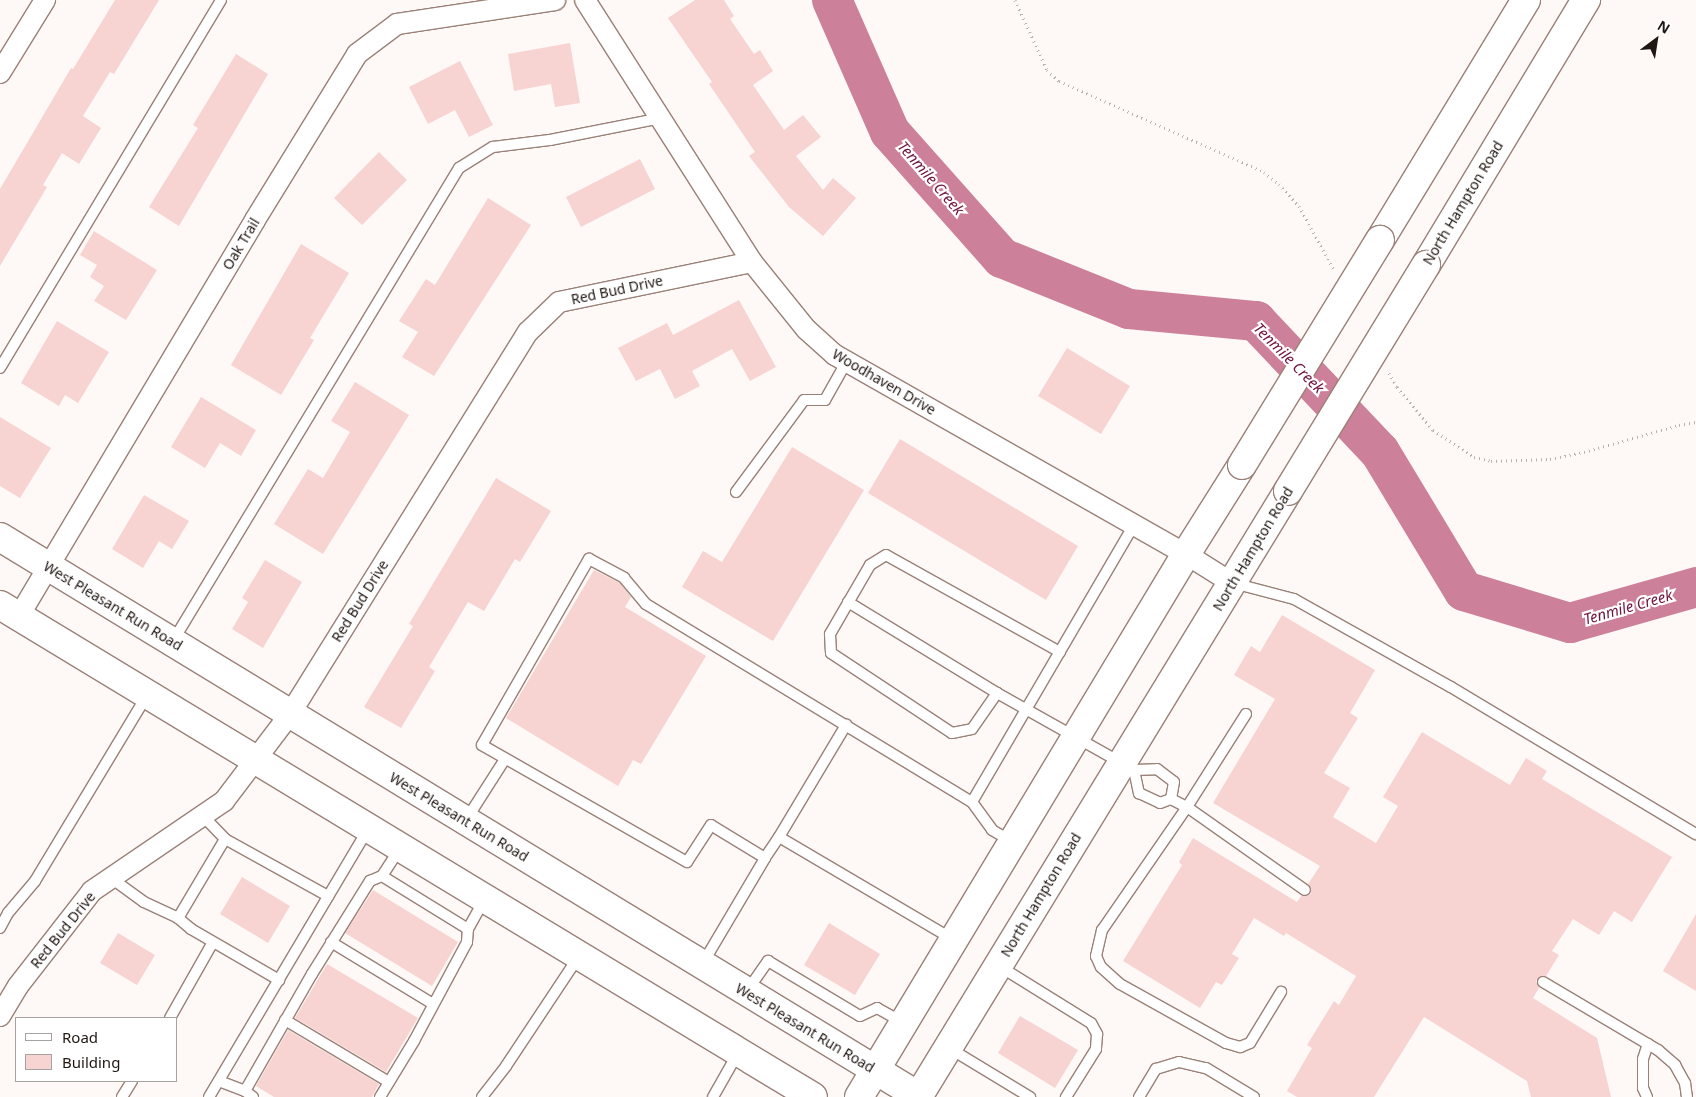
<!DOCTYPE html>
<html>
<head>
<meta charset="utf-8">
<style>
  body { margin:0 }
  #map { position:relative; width:1696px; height:1097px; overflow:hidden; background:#fef8f6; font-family:"Noto Sans",sans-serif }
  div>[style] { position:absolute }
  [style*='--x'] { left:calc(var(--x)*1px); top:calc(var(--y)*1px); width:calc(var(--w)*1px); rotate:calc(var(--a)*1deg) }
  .river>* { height:40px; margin:-20px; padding:0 20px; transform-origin:20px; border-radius:20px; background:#cc8099 }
  .building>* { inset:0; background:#f7d4d2 }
  .path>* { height:3px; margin-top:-1.5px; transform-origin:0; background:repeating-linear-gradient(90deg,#b8b1ae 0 1px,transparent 0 5px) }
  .roads { filter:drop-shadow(1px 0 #9a8177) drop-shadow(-1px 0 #9a8177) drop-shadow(0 1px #9a8177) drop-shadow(0 -1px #9a8177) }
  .lane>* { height:10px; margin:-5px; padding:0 5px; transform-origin:5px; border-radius:5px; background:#fff }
  .street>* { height:20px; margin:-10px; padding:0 10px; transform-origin:10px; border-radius:10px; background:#fff }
  .secondary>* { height:28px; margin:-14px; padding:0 14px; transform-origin:14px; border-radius:14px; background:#fff }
  .bridges { filter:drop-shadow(1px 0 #9a8177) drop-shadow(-1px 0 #9a8177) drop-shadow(0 1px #9a8177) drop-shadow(0 -1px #9a8177) }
  .secondary-bridge>* { height:28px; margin:-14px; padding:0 14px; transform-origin:14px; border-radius:14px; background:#fff }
  span { translate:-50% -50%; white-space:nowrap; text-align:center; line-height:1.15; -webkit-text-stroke:4.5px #fff; paint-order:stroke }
  .street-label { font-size:14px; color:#201612 }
  .water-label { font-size:15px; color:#70143e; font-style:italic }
  .legend { position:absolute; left:15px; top:1017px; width:162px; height:65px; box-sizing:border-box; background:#fff; border:1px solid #a6a2a0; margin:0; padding:6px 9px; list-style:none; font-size:15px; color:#201612 }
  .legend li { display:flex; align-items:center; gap:10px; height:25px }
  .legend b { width:25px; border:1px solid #a6a2a0 }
  .north { position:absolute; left:1631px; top:15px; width:50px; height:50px; -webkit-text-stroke:4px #fff; paint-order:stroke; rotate:31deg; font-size:14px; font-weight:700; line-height:20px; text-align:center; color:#201612 }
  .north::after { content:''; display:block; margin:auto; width:18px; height:22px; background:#201612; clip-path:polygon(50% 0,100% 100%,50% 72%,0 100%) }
</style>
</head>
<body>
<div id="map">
  <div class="river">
    <div style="--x:832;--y:0;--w:144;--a:66.3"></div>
    <div style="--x:890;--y:132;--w:169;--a:48.4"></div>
    <div style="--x:1002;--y:258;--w:137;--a:21.9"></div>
    <div style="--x:1129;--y:309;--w:128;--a:5.4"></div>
    <div style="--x:1256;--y:321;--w:180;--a:46.6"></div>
    <div style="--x:1380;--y:452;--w:162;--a:58.9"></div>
    <div style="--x:1464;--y:591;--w:111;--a:16.8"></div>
    <div style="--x:1570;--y:623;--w:131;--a:-15.9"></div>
  </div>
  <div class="building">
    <div style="clip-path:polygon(115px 0,159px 0,114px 74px,110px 72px,83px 116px,101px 128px,79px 164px,62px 153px,43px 185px,47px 187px,0 266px,0 189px,71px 68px,73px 69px)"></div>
    <div style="clip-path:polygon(695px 0,724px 0,734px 16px,730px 19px,754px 54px,760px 50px,773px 71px,753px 85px,784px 130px,803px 115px,821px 137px,796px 156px,823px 190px,833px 178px,856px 198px,823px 236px,789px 207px,749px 156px,755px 152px,709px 84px,712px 82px,668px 18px)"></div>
    <div style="clip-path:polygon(570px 43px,580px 103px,555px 107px,551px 84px,514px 91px,508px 54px)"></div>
    <div style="clip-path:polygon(236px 54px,268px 74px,179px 226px,149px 207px,198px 128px,193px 125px)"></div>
    <div style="clip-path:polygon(460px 61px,493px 125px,469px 137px,455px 110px,428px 124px,409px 87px)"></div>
    <div style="clip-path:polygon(379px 152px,407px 180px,362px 225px,334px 198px)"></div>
    <div style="clip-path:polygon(640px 159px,655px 189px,581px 227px,566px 197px)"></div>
    <div style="clip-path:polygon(488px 198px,531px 225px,434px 376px,402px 357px,418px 332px,399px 321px,426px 279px,435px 285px)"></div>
    <div style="clip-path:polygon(94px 231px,157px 270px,126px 320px,94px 301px,104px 286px,90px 277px,97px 265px,80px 255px)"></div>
    <div style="clip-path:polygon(301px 244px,349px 273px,310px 338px,314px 340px,281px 395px,231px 365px)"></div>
    <div style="clip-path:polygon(739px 300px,776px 367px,750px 381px,732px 349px,692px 371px,700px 386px,675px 399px,660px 369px,636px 381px,618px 348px,667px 323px,673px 335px)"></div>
    <div style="clip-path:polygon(57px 321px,109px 352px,78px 403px,65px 395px,59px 406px,21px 383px)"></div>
    <div style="clip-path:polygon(1067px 348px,1130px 386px,1101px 434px,1038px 396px)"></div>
    <div style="clip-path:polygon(355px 382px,409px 415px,323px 554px,274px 524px,308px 469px,323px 478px,350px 432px,331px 421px)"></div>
    <div style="clip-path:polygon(201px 397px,256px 430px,241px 456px,220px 443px,205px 468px,171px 447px)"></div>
    <div style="clip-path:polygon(0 417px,51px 448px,20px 498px,0 486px)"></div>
    <div style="clip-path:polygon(900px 439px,1078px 546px,1046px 600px,868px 493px)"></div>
    <div style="clip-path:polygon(792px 447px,864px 490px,773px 641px,682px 587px,703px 551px,722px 562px)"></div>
    <div style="clip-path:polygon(496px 478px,551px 511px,520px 562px,515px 559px,484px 611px,468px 602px,429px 667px,435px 671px,401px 728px,364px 707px,413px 626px,409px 624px)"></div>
    <div style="clip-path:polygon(144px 495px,189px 521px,172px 549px,159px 541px,143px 568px,112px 549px)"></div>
    <div style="clip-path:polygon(265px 560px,302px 582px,263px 648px,232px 629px,248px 602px,242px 598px)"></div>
    <div style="clip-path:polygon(594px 570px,620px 583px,631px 597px,625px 607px,706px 656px,641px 764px,633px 760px,618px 786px,506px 718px)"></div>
    <div style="clip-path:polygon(1282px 615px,1375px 670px,1350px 713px,1358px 718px,1324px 773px,1350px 788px,1333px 817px,1376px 843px,1398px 806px,1383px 797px,1422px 732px,1510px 785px,1526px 758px,1547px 771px,1542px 779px,1672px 857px,1632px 922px,1614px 911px,1599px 935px,1573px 919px,1552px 951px,1559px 955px,1546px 976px,1540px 976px,1536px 981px,1539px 988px,1533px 998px,1597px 1038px,1611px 1097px,1531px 1097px,1527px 1081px,1424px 1017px,1374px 1097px,1297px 1097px,1287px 1091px,1312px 1048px,1307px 1045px,1334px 1001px,1339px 1005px,1356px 976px,1286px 933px,1284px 936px,1254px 918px,1232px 954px,1239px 958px,1222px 985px,1216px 982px,1200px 1008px,1123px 961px,1182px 865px,1179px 862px,1193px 838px,1297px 902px,1301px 896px,1307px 896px,1311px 894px,1311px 888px,1308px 884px,1320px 866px,1213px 803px,1275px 699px,1234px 675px,1251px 646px,1260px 652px)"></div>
    <div style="clip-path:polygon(242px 877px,290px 906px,268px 943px,220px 914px)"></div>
    <div style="clip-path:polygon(373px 890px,458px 942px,432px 986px,345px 933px)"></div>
    <div style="clip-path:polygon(1696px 914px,1696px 991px,1663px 971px)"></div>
    <div style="clip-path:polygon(829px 923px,880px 954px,855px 995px,804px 965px)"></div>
    <div style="clip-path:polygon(118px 933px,155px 955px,137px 985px,100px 963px)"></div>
    <div style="clip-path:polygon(327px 964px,418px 1018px,386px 1072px,295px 1018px)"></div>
    <div style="clip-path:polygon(1020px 1016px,1078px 1050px,1055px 1088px,998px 1053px)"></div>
    <div style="clip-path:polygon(288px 1030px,379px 1084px,372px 1097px,274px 1097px,256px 1086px)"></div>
  </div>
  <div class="path">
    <div style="--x:1015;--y:0;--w:77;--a:65.4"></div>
    <div style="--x:1047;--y:70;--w:16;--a:43"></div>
    <div style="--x:1059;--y:81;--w:224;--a:23.9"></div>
    <div style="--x:1264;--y:172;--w:19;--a:39"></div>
    <div style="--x:1279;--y:184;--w:30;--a:48"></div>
    <div style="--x:1299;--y:206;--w:71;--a:61.3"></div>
    <div style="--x:1389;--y:373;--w:16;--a:60"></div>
    <div style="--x:1397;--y:387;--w:56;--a:50.1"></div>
    <div style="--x:1433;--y:430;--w:49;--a:33.4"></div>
    <div style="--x:1474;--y:457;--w:17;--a:13"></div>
    <div style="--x:1491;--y:461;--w:59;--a:-1.9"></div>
    <div style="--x:1550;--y:459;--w:35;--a:-12"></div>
    <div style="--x:1584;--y:452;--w:99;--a:-15.9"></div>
    <div style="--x:1679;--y:425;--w:17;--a:-10"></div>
  </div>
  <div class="roads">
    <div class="lane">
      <div style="--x:0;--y:368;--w:429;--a:-59"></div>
      <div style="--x:736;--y:492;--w:114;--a:-53.5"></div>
      <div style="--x:804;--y:400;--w:21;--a:0"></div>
      <div style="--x:825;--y:400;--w:45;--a:-60.6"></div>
      <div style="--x:1233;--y:583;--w:63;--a:14.7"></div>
      <div style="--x:1294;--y:599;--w:180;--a:29.3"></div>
      <div style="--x:1451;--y:687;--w:286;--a:31"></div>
      <div style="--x:848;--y:602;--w:175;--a:31.4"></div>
      <div style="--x:173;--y:641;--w:553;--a:-58.84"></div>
      <div style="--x:459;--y:168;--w:40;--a:-32"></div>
      <div style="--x:493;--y:147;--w:57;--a:-7"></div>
      <div style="--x:550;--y:140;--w:113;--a:-11.2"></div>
      <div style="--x:1060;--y:652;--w:199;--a:-150.9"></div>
      <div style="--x:886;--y:555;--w:19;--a:148"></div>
      <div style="--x:870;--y:565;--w:80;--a:120.1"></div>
      <div style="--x:830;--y:634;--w:19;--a:87"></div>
      <div style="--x:831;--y:653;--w:145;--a:33.5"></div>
      <div style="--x:952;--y:733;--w:20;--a:-11"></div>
      <div style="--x:972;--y:729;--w:44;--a:-55.2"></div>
      <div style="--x:997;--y:693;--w:157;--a:29.3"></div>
      <div style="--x:1134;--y:770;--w:23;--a:-2"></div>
      <div style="--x:1157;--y:769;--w:21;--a:37"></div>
      <div style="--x:1174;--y:782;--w:17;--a:100"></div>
      <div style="--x:1246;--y:714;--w:110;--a:122.4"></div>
      <div style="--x:1187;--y:807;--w:150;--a:124.6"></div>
      <div style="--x:1102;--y:930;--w:27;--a:103"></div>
      <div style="--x:1096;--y:956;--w:12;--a:66"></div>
      <div style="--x:1101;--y:967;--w:25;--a:42"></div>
      <div style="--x:1120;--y:984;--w:121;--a:29.1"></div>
      <div style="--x:1226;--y:1043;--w:15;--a:16"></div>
      <div style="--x:1240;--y:1047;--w:11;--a:-22"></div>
      <div style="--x:1250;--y:1043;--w:60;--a:-58.7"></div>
      <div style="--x:1134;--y:770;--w:24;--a:78"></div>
      <div style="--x:1139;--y:793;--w:23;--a:25"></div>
      <div style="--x:1160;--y:803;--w:12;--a:-20"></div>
      <div style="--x:1171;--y:799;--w:18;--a:27"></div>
      <div style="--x:1187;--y:807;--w:144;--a:35.1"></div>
      <div style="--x:972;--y:802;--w:34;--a:54"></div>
      <div style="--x:992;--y:830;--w:22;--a:30"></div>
      <div style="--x:203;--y:816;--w:32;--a:46"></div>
      <div style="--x:225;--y:839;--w:118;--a:29"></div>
      <div style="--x:466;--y:820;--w:72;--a:-57.4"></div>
      <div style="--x:779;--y:837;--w:131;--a:-59.1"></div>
      <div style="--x:225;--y:839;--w:92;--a:120.7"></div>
      <div style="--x:178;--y:918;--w:17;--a:40"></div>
      <div style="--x:191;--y:929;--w:102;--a:30.1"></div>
      <div style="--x:382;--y:876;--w:101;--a:31.6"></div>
      <div style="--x:111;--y:878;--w:41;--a:36"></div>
      <div style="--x:144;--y:902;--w:38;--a:25"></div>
      <div style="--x:0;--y:928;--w:17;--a:-62"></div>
      <div style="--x:8;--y:913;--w:42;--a:-49.8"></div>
      <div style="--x:35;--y:881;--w:217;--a:-58.9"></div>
      <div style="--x:954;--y:940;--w:203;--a:-149.5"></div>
      <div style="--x:779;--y:837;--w:25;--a:124"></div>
      <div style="--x:765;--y:858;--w:63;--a:-148.6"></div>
      <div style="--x:711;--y:825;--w:44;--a:123"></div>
      <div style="--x:687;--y:862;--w:236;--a:-150.3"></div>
      <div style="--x:482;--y:745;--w:215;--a:-60.1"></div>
      <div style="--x:589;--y:559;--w:40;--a:28"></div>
      <div style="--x:624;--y:578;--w:34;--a:50"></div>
      <div style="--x:646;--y:604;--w:381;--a:31.3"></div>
      <div style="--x:972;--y:802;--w:321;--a:-59.7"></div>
      <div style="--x:331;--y:942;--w:119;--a:31.3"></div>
      <div style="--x:703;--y:963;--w:122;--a:-59.4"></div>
      <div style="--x:999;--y:966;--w:108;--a:31.8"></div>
      <div style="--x:1091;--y:1023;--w:13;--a:61"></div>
      <div style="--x:1097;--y:1034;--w:15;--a:94"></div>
      <div style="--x:1096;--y:1049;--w:57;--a:122"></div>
      <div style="--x:1543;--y:982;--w:134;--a:30.6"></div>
      <div style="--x:1658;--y:1050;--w:23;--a:41"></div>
      <div style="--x:1675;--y:1065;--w:21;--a:61"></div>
      <div style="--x:1685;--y:1083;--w:14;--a:82"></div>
      <div style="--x:747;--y:991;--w:37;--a:-55"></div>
      <div style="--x:768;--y:961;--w:107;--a:30.9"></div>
      <div style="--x:860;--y:1016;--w:19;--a:-25"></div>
      <div style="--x:877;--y:1008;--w:29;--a:29"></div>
      <div style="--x:170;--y:1018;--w:87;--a:-60.5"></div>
      <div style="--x:285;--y:1020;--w:121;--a:30.8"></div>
      <div style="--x:949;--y:1048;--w:95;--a:31.2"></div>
      <div style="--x:219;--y:1081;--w:28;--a:21"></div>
      <div style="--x:122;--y:1097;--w:19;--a:-58"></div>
      <div style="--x:209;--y:1097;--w:312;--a:-59.3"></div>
      <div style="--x:253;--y:1097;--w:10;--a:-143"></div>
      <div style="--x:245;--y:1091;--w:135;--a:-60.2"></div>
      <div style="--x:312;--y:974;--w:110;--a:-58.1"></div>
      <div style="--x:370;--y:881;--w:13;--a:-23"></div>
      <div style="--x:382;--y:876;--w:33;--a:-57"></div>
      <div style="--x:380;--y:1097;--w:66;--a:-58.7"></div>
      <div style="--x:414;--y:1041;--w:112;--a:-61.8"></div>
      <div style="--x:467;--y:942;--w:13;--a:-86"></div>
      <div style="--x:468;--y:929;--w:33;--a:-61"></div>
      <div style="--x:482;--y:1097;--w:39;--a:-52"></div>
      <div style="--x:506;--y:1066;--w:132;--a:-56.4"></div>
      <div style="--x:713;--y:1097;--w:51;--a:-60.4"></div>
      <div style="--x:1139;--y:1097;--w:33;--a:-59"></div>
      <div style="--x:1156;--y:1069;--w:24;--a:-17"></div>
      <div style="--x:1179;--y:1062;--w:28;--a:13"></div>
      <div style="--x:1206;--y:1068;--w:56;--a:31.1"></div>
      <div style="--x:1647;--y:1097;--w:10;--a:-114"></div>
      <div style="--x:1643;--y:1088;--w:29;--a:-90"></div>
      <div style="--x:1643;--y:1059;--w:16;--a:-72"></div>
    </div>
    <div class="street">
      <div style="--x:585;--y:0;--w:311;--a:57.5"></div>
      <div style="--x:752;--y:262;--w:86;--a:51.1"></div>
      <div style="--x:806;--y:329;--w:39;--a:42"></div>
      <div style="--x:835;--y:355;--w:403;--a:29.6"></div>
      <div style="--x:1186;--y:554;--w:54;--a:32.2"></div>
      <div style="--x:0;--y:73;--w:86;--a:-58.3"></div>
      <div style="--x:19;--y:616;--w:461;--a:-59.2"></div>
      <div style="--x:255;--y:220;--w:195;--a:-58.4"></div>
      <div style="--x:357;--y:54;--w:50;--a:-36.9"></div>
      <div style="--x:397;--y:24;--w:160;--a:-8.6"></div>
      <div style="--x:0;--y:1016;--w:35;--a:-59"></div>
      <div style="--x:18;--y:986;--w:120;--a:-52.1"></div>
      <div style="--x:92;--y:891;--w:160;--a:-34.3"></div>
      <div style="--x:224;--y:801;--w:109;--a:-52.8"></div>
      <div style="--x:290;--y:714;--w:450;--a:-58.1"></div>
      <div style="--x:528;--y:332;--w:43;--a:-44.1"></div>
      <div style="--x:559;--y:302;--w:197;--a:-11.7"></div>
    </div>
    <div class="secondary">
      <div style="--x:1380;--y:240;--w:281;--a:-58.7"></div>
      <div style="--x:1426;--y:265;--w:310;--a:-58.9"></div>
      <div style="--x:0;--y:537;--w:1077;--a:31.33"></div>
      <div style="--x:0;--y:605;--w:950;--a:31.18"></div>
      <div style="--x:859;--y:1097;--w:634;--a:-58.94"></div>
      <div style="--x:1186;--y:554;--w:105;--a:-57.8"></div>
      <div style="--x:918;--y:1097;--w:710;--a:-58.59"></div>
    </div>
  </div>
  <div class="bridges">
    <div class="secondary-bridge">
      <div style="--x:1242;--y:465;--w:264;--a:-58.5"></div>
      <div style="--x:1288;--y:491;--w:265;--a:-58.6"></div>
    </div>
  </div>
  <div class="street-label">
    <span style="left:1463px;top:203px;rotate:-59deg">North Hampton Road</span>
    <span style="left:241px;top:244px;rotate:-59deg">Oak Trail</span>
    <span style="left:617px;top:290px;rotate:-12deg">Red Bud Drive</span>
    <span style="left:884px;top:382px;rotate:30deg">Woodhaven Drive</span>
    <span style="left:1253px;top:549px;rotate:-59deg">North Hampton Road</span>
    <span style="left:360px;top:601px;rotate:-58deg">Red Bud Drive</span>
    <span style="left:113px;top:606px;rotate:31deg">West Pleasant Run Road</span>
    <span style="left:459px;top:817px;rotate:31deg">West Pleasant Run Road</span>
    <span style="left:1041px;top:895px;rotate:-59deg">North Hampton Road</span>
    <span style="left:63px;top:930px;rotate:-51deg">Red Bud Drive</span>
    <span style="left:805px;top:1028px;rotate:31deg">West Pleasant Run Road</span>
  </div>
  <div class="water-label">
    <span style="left:931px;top:178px;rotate:49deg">Tenmile Creek</span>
    <span style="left:1289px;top:358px;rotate:45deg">Tenmile Creek</span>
    <span style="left:1628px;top:607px;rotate:-16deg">Tenmile Creek</span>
  </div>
  <ul class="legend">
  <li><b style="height:6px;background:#fff"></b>Road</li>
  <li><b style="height:14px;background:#f7d4d2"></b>Building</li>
  </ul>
  <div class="north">N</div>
</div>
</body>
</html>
